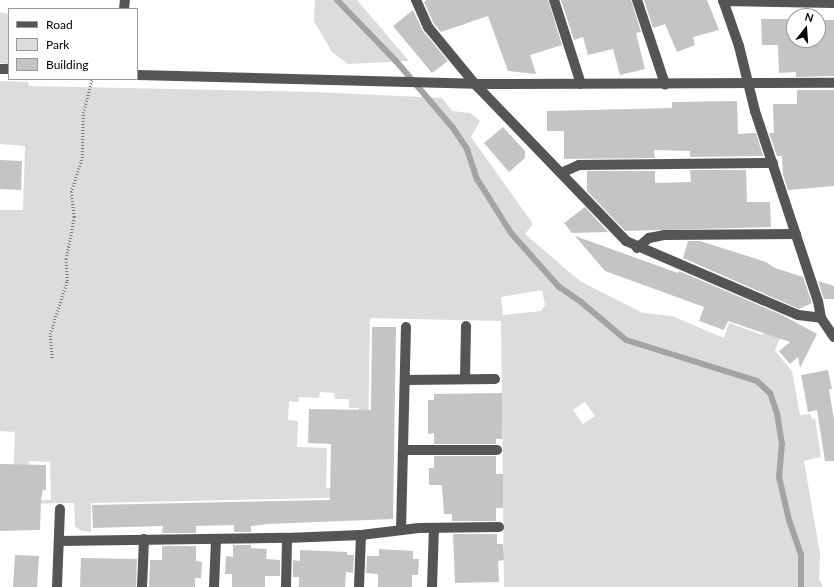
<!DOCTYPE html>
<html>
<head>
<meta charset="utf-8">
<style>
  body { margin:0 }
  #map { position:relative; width:834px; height:587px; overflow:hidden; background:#fff; font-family:Lato,sans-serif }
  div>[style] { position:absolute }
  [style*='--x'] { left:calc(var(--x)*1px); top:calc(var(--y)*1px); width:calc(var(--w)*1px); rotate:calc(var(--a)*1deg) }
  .green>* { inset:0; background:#dcdcdc }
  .stream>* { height:6px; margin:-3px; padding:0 3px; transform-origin:3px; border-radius:3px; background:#a3a3a3 }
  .building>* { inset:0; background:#c4c4c4 }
  .path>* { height:2.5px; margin-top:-1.25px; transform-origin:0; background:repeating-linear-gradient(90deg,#777 0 1px,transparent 0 3px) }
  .minor>* { height:10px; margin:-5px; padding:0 5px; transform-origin:5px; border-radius:5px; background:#555 }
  span { translate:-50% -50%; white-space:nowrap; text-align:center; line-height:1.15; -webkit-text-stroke:3.5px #fff; paint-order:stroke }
  .legend { position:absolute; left:8px; top:8px; width:130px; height:72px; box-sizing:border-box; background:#fff; border:1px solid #999; margin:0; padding:5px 7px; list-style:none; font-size:12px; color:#000 }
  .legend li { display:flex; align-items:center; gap:8px; height:20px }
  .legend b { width:20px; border:1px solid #999 }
  .north { position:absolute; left:786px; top:8px; width:40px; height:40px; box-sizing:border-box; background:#fff; border:1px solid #999; border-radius:50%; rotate:17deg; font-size:11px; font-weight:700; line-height:16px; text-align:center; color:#000 }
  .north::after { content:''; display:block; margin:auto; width:14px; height:18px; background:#000; clip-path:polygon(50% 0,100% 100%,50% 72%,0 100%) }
</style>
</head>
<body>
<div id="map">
  <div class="green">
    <div style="clip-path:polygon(315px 0,357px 0,409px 61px,348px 64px,332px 52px,314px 21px)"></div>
    <div style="clip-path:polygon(0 12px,9px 14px,9px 64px,0 63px)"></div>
    <div style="clip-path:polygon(evenodd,0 81px,28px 82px,29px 86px,315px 92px,442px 98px,452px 111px,470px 113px,480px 121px,471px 137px,533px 224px,525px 234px,580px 281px,643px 313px,672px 316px,724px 338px,729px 323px,763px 335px,768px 321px,784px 327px,775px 351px,792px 371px,800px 415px,810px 414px,812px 419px,815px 418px,821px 457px,804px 461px,820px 554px,819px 579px,823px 587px,504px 587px,501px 321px,370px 318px,367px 497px,91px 503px,91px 532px,81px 531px,75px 526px,74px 503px,12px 504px,15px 432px,0 431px,0 210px,23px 210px,25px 146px,0 144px,0 81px,542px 290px,545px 305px,541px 311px,503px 315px,501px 297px,542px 290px,0 81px,320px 392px,334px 393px,335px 399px,349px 399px,349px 408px,359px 408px,356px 488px,326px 488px,327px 448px,297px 447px,298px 421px,288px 420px,289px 401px,298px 402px,299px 397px,319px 398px,320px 392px,0 81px,585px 402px,595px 416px,583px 424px,573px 410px,585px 402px,0 81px,29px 461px,50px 462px,51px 500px,29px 500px,29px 461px)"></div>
  </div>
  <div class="stream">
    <div style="--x:337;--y:0;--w:85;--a:46"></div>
    <div style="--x:396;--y:61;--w:88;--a:49.6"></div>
    <div style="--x:453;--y:128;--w:25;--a:56"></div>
    <div style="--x:467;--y:149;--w:32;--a:72"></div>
    <div style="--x:477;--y:179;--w:64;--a:57.8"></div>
    <div style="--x:511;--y:233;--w:72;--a:48.4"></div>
    <div style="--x:559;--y:287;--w:27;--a:34"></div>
    <div style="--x:581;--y:302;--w:59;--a:40.2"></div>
    <div style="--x:626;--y:340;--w:137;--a:17.4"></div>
    <div style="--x:757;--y:381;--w:18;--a:43"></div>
    <div style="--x:770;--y:393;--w:21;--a:71"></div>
    <div style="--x:777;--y:413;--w:30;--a:81"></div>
    <div style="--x:782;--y:443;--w:34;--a:95"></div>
    <div style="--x:779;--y:477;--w:44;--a:76.9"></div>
    <div style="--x:789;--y:520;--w:36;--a:71"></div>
    <div style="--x:801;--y:554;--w:33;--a:90"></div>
  </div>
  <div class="building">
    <div style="clip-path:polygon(427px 0,548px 0,562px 45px,530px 55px,536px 74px,508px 71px,488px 16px,441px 32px,434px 24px,424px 2px)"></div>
    <div style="clip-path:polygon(561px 0,631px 0,641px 32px,636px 33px,645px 69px,620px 75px,613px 49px,588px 55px,583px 37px,574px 40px)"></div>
    <div style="clip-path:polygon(644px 0,707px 0,719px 30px,693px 37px,695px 45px,677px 52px,665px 24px,653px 28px)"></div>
    <div style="clip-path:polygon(413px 10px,423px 31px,448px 61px,432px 73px,393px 26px)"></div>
    <div style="clip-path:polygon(790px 15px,810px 15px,794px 16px,794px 40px,818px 40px,818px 20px,834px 20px,834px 76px,796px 77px,796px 72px,779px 73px,778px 45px,762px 45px,761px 19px,790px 19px)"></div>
    <div style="clip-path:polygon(797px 90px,834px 90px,834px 186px,788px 190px,783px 175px,782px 156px,777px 156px,769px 133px,774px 133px,773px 104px,797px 104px)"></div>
    <div style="clip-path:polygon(737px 101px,738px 134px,756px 133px,763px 156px,690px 157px,690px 151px,654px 150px,655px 158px,564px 159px,564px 131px,547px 131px,547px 111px,672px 108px,672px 102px)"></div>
    <div style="clip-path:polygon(503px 127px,525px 151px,525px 158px,509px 172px,484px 143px)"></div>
    <div style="clip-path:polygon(0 160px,22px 161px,21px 190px,0 189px)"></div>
    <div style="clip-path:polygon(690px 170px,746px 170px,747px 202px,770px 202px,771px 227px,625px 231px,587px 191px,587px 171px,655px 171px,655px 183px,691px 182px)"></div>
    <div style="clip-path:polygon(585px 207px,608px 232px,572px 233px,564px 223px)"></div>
    <div style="clip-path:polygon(575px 236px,678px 273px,679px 271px,782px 315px,817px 334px,800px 368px,798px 357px,790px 364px,779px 351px,790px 342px,728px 321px,724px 330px,699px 321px,704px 307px,605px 271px)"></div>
    <div style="clip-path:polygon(688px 241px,700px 241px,766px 262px,775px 268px,803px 277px,812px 303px,799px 309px,683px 258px)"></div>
    <div style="clip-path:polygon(818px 281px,834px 286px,834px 299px,824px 299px)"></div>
    <div style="clip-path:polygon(372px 327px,396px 327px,393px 519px,268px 524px,251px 526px,251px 532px,234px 532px,234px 525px,196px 526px,196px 533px,162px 533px,163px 526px,93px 528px,92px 505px,330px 500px,331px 444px,308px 443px,309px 409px,371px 410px)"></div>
    <div style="clip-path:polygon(828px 370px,832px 389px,829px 389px,834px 420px,834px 461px,825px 461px,817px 410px,808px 412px,801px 375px)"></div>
    <div style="clip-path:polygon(502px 393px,502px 439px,496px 439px,496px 444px,434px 444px,434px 433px,428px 434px,428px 400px,434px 400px,434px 394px)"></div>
    <div style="clip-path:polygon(434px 456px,496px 456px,496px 474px,503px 474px,503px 508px,496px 508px,496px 521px,452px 521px,452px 514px,444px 514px,442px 485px,429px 485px,429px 468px,434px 468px)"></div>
    <div style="clip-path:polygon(0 464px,46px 465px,46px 490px,43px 490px,41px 499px,40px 530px,0 531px)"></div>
    <div style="clip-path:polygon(453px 534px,497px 534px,497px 544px,503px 544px,504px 560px,498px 561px,499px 582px,455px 583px)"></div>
    <div style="clip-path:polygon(233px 545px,251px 545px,251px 548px,267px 549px,266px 559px,280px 560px,280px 576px,265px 576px,265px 587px,232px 587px,232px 574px,225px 574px,226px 556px,233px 557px)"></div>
    <div style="clip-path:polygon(162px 546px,196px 546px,196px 561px,202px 562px,201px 578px,195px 578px,195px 587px,149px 587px,150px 560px,162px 560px)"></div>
    <div style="clip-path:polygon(379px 549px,413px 551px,413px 559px,419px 559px,418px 575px,412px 575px,412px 587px,378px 587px,378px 574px,366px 573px,367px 556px,379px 556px)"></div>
    <div style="clip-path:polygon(300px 550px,347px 552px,347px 555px,354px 555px,353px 573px,346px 572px,345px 587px,299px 587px,299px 577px,293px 577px,293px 560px,300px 561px)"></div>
    <div style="clip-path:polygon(15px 555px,39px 556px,37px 587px,13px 587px)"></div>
    <div style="clip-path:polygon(81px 558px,137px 559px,136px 587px,80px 587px)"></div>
  </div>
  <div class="path">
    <div style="--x:52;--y:358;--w:24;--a:-95"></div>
    <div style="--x:50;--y:334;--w:56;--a:-72.2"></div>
    <div style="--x:67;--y:281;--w:22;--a:-93"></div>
    <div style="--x:66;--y:259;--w:43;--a:-79.2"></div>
    <div style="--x:74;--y:217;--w:25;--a:-97"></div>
    <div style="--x:71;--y:192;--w:36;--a:-72"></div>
    <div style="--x:82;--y:158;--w:45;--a:-88.7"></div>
    <div style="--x:83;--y:113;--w:35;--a:-75"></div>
  </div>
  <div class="minor">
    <div style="--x:416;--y:0;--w:30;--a:66"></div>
    <div style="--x:428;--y:27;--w:74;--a:50.5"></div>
    <div style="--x:475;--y:84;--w:218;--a:46.1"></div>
    <div style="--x:626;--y:241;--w:187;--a:23.3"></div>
    <div style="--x:798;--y:315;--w:23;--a:7"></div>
    <div style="--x:554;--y:0;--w:88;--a:72.2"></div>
    <div style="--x:637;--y:0;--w:89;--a:71.6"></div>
    <div style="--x:723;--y:0;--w:49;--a:70.8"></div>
    <div style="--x:739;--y:46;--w:67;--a:76.2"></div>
    <div style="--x:755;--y:111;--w:200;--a:71.7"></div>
    <div style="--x:818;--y:301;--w:17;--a:80"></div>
    <div style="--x:821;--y:318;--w:23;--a:56"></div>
    <div style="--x:723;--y:1;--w:111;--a:1"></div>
    <div style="--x:124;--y:9;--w:9;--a:-84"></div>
    <div style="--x:0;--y:69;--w:9;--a:0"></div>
    <div style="--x:137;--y:75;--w:338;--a:1.5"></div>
    <div style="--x:475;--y:84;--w:359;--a:-0.2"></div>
    <div style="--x:561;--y:173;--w:20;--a:-24"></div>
    <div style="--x:579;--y:165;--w:194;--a:-0.6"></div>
    <div style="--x:637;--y:248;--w:16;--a:-40"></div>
    <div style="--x:649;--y:238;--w:15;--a:-11"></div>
    <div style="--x:664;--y:235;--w:132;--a:-0.4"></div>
    <div style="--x:465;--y:379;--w:53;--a:-88.9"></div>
    <div style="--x:405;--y:380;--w:90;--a:-0.6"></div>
    <div style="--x:404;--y:450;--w:93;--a:0"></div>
    <div style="--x:401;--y:530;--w:203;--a:-88.6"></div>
    <div style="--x:59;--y:541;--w:228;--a:-0.8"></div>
    <div style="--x:287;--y:538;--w:74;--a:-2.3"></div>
    <div style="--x:361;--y:535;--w:58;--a:-6.9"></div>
    <div style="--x:419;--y:528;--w:80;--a:-0.7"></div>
    <div style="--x:57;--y:587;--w:78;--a:-87.8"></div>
    <div style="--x:142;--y:587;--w:48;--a:-87.6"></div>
    <div style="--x:214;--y:587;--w:48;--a:-87.6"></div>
    <div style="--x:286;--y:587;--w:49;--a:-88.8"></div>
    <div style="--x:359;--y:587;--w:52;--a:-87.8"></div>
    <div style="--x:432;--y:587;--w:59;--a:-88.1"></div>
  </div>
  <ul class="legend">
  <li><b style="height:5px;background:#555"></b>Road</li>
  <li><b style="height:11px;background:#dcdcdc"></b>Park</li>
  <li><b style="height:11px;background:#c4c4c4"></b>Building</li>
  </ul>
  <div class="north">N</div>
</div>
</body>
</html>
